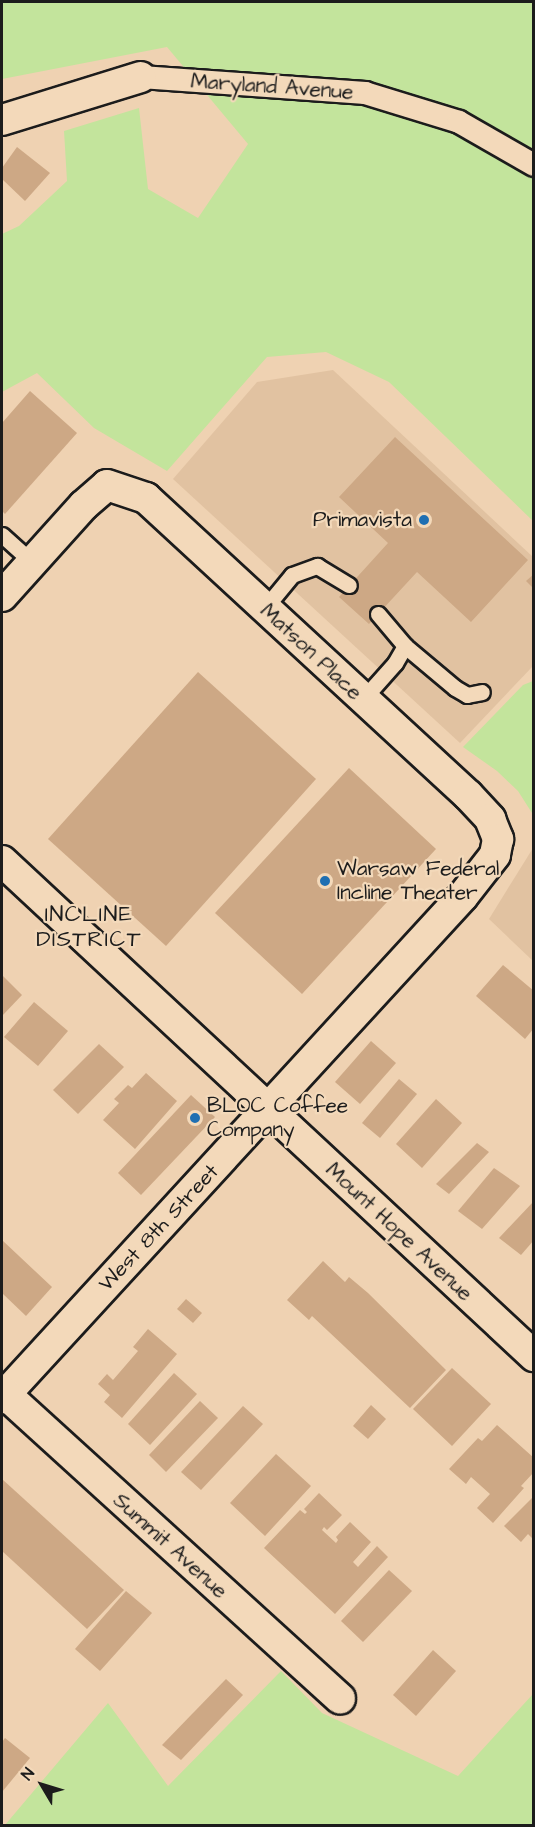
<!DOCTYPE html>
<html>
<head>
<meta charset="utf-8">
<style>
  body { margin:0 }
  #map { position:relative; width:535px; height:1827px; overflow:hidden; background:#efd2b2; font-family:"Architects Daughter",sans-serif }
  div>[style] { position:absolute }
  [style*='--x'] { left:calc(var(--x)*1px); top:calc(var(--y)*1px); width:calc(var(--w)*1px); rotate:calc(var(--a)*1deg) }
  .built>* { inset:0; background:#e1c2a1 }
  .green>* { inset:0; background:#c3e49c }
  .building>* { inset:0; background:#cda885 }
  .roads { filter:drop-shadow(2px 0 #1c1c1c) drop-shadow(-2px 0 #1c1c1c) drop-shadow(0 2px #1c1c1c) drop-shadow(0 -2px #1c1c1c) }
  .service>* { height:15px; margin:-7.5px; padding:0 7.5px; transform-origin:7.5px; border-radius:7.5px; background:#f3d9ba }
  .pedestrian>* { height:22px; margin:-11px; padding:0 11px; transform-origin:11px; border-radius:11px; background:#f3d9ba }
  .minor>* { height:30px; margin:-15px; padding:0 15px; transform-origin:15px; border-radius:15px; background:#f3d9ba }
  .dots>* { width:16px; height:16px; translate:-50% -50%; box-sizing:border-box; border:3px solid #f3d9ba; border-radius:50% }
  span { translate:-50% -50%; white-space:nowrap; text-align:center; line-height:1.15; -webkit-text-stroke:4.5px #f3d9ba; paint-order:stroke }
  .street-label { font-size:21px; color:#1c1c1c }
  .poi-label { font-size:21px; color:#1c1c1c }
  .right { translate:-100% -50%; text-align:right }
  .left { translate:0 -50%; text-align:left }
  .neighbourhood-label { font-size:22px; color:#1c1c1c; letter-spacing:1.5px }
  .frame { position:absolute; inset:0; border:3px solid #1c1c1c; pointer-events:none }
  .north { position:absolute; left:12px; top:1755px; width:60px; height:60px; -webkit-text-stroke:4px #f3d9ba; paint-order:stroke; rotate:308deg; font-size:16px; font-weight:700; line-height:24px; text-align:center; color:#1c1c1c }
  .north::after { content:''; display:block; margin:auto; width:21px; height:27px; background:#1c1c1c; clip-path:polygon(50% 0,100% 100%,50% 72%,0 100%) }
</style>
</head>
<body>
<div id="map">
  <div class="built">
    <div style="clip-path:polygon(333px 370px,533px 557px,533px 666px,460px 743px,173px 479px,257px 382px)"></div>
    <div style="clip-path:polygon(533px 848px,533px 961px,489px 919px)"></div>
  </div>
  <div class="green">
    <div style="clip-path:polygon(2px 2px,533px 2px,533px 521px,389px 382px,326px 352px,267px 357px,167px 471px,94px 428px,37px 373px,2px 392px,2px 234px,19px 226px,67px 181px,64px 131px,139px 108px,148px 189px,198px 218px,248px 144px,167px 47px,2px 79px)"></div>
    <div style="clip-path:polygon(533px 681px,534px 811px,532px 813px,518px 791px,497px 771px,463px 747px,523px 685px)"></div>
    <div style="clip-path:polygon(281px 1671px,322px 1713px,458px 1776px,533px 1694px,533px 1825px,5px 1825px,108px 1703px,168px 1786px)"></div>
  </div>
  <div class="building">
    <div style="clip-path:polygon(17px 147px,50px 173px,25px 201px,2px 179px,2px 168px)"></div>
    <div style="clip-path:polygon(30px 391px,77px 433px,5px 514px,2px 511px,2px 423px)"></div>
    <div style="clip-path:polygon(395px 437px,528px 560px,471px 622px,417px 572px,369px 624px,339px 597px,388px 543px,339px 497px)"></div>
    <div style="clip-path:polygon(534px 574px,534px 589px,526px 581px)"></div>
    <div style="clip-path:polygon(198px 672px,316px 779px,166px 946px,48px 839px)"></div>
    <div style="clip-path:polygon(349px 768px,436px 849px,302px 994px,215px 913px)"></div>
    <div style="clip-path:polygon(503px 965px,534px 991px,534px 1028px,525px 1039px,476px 996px)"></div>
    <div style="clip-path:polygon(2px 975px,22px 995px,2px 1016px)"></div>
    <div style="clip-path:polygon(34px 1002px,68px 1031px,38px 1066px,4px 1037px)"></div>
    <div style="clip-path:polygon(371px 1041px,396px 1063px,360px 1104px,335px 1082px)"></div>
    <div style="clip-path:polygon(99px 1044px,124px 1067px,78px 1114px,53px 1090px)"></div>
    <div style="clip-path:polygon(146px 1073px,177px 1101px,135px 1149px,103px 1120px,119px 1103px,114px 1099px,128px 1085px,132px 1088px)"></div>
    <div style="clip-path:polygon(399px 1079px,417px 1094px,380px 1138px,362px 1123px)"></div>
    <div style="clip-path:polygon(191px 1095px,215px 1117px,141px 1195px,118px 1173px)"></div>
    <div style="clip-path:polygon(436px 1099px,462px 1123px,422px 1168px,396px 1144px)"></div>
    <div style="clip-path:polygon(477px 1143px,489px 1152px,449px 1194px,436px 1184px)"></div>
    <div style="clip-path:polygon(494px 1168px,520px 1186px,482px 1229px,458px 1211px)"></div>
    <div style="clip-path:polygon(534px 1201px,534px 1240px,521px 1255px,499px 1238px)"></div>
    <div style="clip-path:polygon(2px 1240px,52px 1287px,26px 1316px,2px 1293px)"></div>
    <div style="clip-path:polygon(323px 1261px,345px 1282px,349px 1277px,368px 1293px,446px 1370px,410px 1408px,312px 1316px,309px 1320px,287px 1300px)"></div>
    <div style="clip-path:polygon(186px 1299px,202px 1313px,193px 1323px,177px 1309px)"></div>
    <div style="clip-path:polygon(148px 1329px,177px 1354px,122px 1418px,104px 1402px,110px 1395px,98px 1384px,107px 1374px,113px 1380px,138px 1351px,133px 1347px)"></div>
    <div style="clip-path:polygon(452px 1368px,491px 1404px,452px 1446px,413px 1409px)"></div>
    <div style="clip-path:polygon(174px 1373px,197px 1394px,150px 1445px,128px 1424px)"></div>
    <div style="clip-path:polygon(200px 1401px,218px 1418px,166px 1472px,149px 1455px)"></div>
    <div style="clip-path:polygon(371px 1405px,386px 1419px,368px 1439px,353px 1426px)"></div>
    <div style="clip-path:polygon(243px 1406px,263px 1424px,201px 1490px,181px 1472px)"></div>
    <div style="clip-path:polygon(497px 1425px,534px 1458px,534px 1472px,521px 1486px,524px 1488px,493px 1523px,477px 1508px,490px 1494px,471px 1477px,466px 1484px,449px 1469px,478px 1438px,482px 1441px)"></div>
    <div style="clip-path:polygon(276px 1454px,311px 1486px,265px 1536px,230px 1503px)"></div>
    <div style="clip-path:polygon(2px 1479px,124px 1590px,87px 1629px,2px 1551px)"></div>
    <div style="clip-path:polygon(319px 1493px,342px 1515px,327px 1530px,324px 1527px,322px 1530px,336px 1543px,338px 1540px,336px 1537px,350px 1522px,371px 1542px,353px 1562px,358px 1567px,377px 1546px,388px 1557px,335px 1614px,264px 1548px,300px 1510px,305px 1514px,307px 1512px,304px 1509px)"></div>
    <div style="clip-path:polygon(534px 1496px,534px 1540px,528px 1534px,521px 1542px,504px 1526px)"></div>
    <div style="clip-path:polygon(389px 1570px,412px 1591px,363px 1642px,341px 1621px)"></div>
    <div style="clip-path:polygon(126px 1591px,152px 1613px,100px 1671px,75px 1649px)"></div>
    <div style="clip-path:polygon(433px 1650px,456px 1671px,416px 1716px,393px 1695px)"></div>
    <div style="clip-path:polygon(226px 1679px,243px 1695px,181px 1760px,162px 1745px)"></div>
    <div style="clip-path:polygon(5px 1738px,30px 1758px,2px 1792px,2px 1742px)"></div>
  </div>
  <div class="roads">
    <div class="service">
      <div style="--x:2;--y:535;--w:40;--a:42"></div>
      <div style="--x:264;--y:609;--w:44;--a:-50.5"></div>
      <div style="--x:292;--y:575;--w:27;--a:-20"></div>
      <div style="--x:317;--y:566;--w:37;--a:31"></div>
      <div style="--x:378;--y:614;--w:42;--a:49.8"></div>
      <div style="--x:363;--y:699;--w:48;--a:-48.4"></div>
      <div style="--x:395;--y:663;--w:20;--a:-60"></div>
      <div style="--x:405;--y:646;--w:65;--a:40"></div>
      <div style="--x:455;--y:688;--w:14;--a:30"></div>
      <div style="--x:467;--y:695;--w:15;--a:-11"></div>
    </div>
    <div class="pedestrian">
      <div style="--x:141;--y:77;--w:225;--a:4.1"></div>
      <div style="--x:365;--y:93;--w:98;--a:17.1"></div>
      <div style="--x:459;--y:122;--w:86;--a:29.8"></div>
    </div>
    <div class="minor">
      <div style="--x:2;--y:120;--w:145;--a:-17.2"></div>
      <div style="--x:2;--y:596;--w:122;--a:-48"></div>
      <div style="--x:84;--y:505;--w:30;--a:-41"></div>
      <div style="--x:107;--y:485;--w:41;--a:18.4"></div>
      <div style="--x:146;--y:498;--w:438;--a:42.7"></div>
      <div style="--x:468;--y:795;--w:33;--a:47"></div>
      <div style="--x:490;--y:819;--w:22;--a:68"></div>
      <div style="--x:498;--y:839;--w:16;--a:101"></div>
      <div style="--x:495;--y:855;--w:52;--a:128"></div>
      <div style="--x:463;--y:896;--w:682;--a:132.56"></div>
      <div style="--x:2;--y:861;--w:727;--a:42.94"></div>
      <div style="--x:2;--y:1391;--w:457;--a:42.3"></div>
    </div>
  </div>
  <div class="dots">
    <div style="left:424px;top:520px;background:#1f6fb2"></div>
    <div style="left:325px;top:881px;background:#1f6fb2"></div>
    <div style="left:195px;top:1118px;background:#1f6fb2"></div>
  </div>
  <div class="street-label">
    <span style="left:272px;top:87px;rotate:4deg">Maryland Avenue</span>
    <span style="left:311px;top:652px;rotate:43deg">Matson Place</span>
    <span style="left:159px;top:1228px;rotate:-47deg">West 8th Street</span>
    <span style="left:399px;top:1232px;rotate:43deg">Mount Hope Avenue</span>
    <span style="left:170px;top:1546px;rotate:42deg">Summit Avenue</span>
  </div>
  <div class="poi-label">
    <span class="right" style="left:412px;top:520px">Primavista</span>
    <span class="left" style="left:337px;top:881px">Warsaw Federal<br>Incline Theater</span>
    <span class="left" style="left:207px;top:1118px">BLOC Coffee<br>Company</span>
  </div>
  <div class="neighbourhood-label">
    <span style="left:89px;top:927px">INCLINE<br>DISTRICT</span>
  </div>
  <div class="frame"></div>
  <div class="north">N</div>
</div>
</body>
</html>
